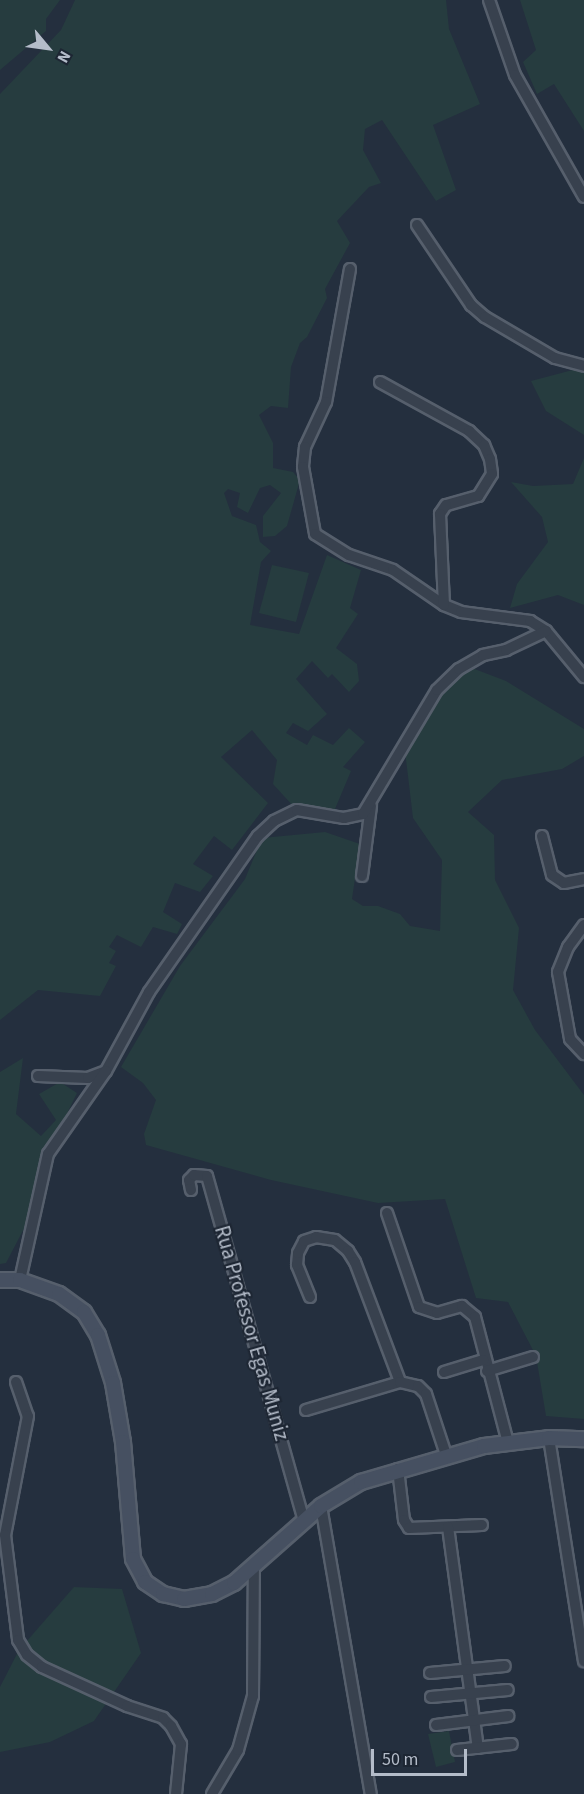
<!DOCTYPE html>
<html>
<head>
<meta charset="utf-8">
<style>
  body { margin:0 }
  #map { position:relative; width:584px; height:1794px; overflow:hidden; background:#242f3e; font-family:"Source Sans 3",sans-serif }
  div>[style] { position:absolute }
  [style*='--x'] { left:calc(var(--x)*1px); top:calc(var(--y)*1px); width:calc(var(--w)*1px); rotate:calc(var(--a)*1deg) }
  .green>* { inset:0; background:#263c3f }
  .roads { filter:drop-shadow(2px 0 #565f6c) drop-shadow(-2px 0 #565f6c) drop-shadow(0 2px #565f6c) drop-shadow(0 -2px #565f6c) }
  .minor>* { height:10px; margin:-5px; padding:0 5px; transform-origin:5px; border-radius:5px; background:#38414e }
  .secondary>* { height:14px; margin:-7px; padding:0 7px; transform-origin:7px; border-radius:7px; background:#465061 }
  span { translate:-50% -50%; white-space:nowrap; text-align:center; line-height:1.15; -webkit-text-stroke:4.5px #1d2633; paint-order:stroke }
  .street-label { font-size:21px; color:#b4bcc9 }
  .north { position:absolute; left:18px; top:18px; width:60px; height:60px; -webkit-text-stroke:4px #1d2633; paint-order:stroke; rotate:119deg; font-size:16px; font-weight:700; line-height:24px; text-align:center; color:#b4bcc9 }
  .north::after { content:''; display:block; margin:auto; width:21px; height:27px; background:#b4bcc9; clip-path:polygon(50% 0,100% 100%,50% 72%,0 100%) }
  .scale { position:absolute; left:371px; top:1749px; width:96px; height:27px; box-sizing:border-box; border:3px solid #b4bcc9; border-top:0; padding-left:8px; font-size:18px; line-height:21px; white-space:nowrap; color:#b4bcc9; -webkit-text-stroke:4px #1d2633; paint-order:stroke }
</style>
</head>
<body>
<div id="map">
  <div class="green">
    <div style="clip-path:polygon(0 0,60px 0,46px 19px,46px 31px,0 70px)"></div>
    <div style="clip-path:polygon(75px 0,446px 0,449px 29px,480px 104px,433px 125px,456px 190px,436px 201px,382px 120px,365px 129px,363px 150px,381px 183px,369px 187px,337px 221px,350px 243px,325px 289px,327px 298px,307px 337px,300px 343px,291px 367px,288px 408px,271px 406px,259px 415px,273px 443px,273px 468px,293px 472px,300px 480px,287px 526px,275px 536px,263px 537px,263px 516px,281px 493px,270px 485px,260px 488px,248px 513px,237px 507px,240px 493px,228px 489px,224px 493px,232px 516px,256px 525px,260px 542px,271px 551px,261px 562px,250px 625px,299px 634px,327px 555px,361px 570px,350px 608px,358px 614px,336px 648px,357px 664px,359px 681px,349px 692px,332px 674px,328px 678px,312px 661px,296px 679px,327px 714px,308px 731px,293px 723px,286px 733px,307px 745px,313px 735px,333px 745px,349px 728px,365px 742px,343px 767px,351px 771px,335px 809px,294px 807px,273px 784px,277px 760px,252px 730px,221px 757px,268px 803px,232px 850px,214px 836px,193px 864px,213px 876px,200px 892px,175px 883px,163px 912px,182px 924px,177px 934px,153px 927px,141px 947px,117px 935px,109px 947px,116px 951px,109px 963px,116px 966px,100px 996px,38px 990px,0 1020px,0 94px,61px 30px)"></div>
    <div style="clip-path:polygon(520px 0,584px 0,584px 131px,554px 84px,537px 94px,523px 62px,536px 50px)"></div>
    <div style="clip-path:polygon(584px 367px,584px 435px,546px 411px,531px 381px)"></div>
    <div style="clip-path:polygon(584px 458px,584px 605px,558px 595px,510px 608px,517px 584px,548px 542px,542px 517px,511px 482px,533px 486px,573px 484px)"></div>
    <div style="clip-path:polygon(272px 565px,309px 573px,296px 622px,259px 613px)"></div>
    <div style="clip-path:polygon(472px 668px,506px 681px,584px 729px,584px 756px,562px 769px,502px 780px,468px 812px,494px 835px,495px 880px,519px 928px,513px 990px,535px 1030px,584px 1095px,584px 1419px,546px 1416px,536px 1356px,508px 1302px,476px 1298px,445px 1199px,378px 1203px,271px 1180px,146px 1145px,144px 1134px,156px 1100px,143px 1083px,121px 1067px,180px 966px,245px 879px,262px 838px,325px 832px,360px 844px,352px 899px,363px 906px,378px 906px,400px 914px,410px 926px,440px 931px,442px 860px,413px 818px,405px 751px,433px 696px)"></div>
    <div style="clip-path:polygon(23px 1058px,16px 1114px,41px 1136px,56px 1120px,39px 1094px,60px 1082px,77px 1093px,37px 1176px,30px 1217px,6px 1263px,0 1264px,0 1072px)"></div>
    <div style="clip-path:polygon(74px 1587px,122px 1589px,141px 1653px,94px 1721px,50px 1742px,0 1752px,0 1687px,19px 1650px)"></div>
    <div style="clip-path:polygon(449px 1731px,455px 1762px,436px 1767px,428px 1734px)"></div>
  </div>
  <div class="roads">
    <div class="minor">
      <div style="--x:489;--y:0;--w:79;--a:70.9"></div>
      <div style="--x:515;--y:75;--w:140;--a:60.5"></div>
      <div style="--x:417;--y:225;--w:97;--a:56"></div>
      <div style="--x:471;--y:305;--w:18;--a:41"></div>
      <div style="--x:485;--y:317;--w:81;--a:30.4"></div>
      <div style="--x:555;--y:358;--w:30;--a:15"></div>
      <div style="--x:350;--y:269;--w:135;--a:100.2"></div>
      <div style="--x:326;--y:402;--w:50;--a:115"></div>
      <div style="--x:305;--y:447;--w:20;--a:96"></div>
      <div style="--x:303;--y:467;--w:68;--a:79.8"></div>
      <div style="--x:315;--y:534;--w:40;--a:32"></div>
      <div style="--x:349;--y:555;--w:46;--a:18.8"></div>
      <div style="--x:393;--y:570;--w:62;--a:34.5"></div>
      <div style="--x:444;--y:605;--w:18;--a:22"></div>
      <div style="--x:461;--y:612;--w:70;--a:7.4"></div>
      <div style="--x:530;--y:621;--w:19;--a:32"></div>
      <div style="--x:546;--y:631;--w:60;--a:50.4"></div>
      <div style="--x:380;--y:382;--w:102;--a:28.8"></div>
      <div style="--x:469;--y:431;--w:21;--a:43"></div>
      <div style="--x:484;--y:445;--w:15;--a:67"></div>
      <div style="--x:490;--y:459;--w:15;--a:82"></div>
      <div style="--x:492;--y:474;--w:26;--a:122"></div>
      <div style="--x:478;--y:496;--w:33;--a:164"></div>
      <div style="--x:446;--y:505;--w:11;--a:124"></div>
      <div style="--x:440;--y:514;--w:91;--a:87.5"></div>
      <div style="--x:542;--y:836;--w:40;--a:75.6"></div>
      <div style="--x:552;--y:875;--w:14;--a:34"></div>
      <div style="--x:564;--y:883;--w:20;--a:-11"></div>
      <div style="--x:362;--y:876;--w:71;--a:-82.7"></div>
      <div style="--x:584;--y:925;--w:27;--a:126"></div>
      <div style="--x:568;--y:947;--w:27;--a:112"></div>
      <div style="--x:558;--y:972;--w:68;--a:79.8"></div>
      <div style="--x:570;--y:1039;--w:21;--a:47"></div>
      <div style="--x:38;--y:1076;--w:50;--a:2.3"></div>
      <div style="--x:88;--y:1078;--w:19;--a:-21"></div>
      <div style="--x:106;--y:1071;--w:90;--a:-61.4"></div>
      <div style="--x:149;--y:992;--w:190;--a:-55.1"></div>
      <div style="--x:258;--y:836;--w:22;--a:-43"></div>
      <div style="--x:274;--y:821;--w:25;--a:-26"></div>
      <div style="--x:297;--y:810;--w:48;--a:9.7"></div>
      <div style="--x:344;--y:818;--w:19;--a:-12"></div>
      <div style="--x:363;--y:814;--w:144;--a:-59.2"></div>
      <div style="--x:437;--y:690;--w:30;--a:-44"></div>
      <div style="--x:459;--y:669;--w:28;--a:-30"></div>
      <div style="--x:483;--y:655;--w:24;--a:-12"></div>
      <div style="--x:506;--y:650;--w:44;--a:-25.4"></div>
      <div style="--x:191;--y:1190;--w:10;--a:-101"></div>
      <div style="--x:189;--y:1180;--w:7;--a:-45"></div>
      <div style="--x:194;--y:1175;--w:13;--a:4"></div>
      <div style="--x:207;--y:1176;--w:358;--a:74.3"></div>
      <div style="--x:387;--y:1213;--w:99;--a:71.2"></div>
      <div style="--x:419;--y:1307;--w:19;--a:18"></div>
      <div style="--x:437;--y:1313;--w:26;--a:-16"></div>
      <div style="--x:462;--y:1306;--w:17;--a:40"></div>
      <div style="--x:475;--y:1317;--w:130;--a:75.3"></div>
      <div style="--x:20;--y:1280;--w:129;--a:-77.5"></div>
      <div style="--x:48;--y:1154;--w:101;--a:-55.1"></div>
      <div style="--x:310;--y:1297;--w:35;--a:-112"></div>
      <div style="--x:297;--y:1265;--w:12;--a:-85"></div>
      <div style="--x:298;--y:1253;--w:13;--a:-63"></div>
      <div style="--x:304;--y:1241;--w:13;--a:-18"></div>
      <div style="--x:316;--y:1237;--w:19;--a:9"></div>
      <div style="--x:335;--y:1240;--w:17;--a:40"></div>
      <div style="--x:348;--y:1251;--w:13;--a:58"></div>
      <div style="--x:355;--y:1262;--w:128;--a:69.4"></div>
      <div style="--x:487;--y:1371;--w:48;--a:-16.9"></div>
      <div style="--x:444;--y:1372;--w:41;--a:-17.1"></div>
      <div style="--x:16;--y:1382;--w:36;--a:71"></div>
      <div style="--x:28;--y:1416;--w:121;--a:100.9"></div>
      <div style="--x:5;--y:1535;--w:106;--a:82.9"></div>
      <div style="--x:18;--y:1640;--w:17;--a:59"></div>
      <div style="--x:27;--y:1655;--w:19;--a:39"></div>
      <div style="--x:42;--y:1667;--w:94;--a:24.6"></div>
      <div style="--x:127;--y:1706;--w:38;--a:18"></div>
      <div style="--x:163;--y:1718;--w:11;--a:45"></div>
      <div style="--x:171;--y:1726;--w:21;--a:61"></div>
      <div style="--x:181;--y:1744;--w:50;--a:95.7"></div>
      <div style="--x:306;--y:1410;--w:98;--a:-16.6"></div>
      <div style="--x:400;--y:1382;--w:18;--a:13"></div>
      <div style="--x:418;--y:1386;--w:11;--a:45"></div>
      <div style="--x:426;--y:1394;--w:64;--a:71.8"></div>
      <div style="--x:549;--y:1438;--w:226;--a:81.1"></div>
      <div style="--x:398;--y:1469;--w:51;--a:83.3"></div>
      <div style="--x:404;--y:1520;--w:9;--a:58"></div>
      <div style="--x:409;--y:1528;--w:73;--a:-2.4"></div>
      <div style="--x:321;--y:1506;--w:292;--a:80.2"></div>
      <div style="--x:448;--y:1527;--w:223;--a:82.3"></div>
      <div style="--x:430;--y:1673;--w:75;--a:-5.3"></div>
      <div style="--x:431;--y:1697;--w:77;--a:-5.2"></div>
      <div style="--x:436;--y:1725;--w:73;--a:-7.1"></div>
      <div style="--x:457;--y:1750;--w:55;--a:-6.2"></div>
      <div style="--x:212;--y:1794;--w:51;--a:-59.4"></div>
      <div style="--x:238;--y:1750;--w:56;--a:-74.5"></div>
      <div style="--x:253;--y:1696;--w:129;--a:-89.6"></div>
    </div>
    <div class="secondary">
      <div style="--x:0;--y:1280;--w:20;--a:0"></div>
      <div style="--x:20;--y:1280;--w:41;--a:19.7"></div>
      <div style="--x:59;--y:1294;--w:31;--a:36"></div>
      <div style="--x:84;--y:1312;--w:27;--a:59"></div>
      <div style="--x:98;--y:1335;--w:50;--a:72.6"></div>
      <div style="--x:113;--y:1383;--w:60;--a:80.4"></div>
      <div style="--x:123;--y:1442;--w:117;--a:85.1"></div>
      <div style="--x:133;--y:1559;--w:26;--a:62"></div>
      <div style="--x:145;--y:1582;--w:22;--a:34"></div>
      <div style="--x:163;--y:1594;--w:22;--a:13"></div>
      <div style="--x:184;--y:1599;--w:28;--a:-10"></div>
      <div style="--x:212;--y:1594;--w:25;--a:-27"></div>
      <div style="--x:234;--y:1583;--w:116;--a:-41.5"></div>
      <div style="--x:321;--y:1506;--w:47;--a:-31"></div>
      <div style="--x:361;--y:1482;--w:128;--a:-16.3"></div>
      <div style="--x:484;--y:1446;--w:65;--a:-7"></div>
      <div style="--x:549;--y:1438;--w:35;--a:2"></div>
    </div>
  </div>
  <div class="street-label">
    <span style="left:252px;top:1333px;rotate:74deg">Rua Professor Egas Muniz</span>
  </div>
  <div class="north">N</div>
  <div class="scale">50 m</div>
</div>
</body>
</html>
